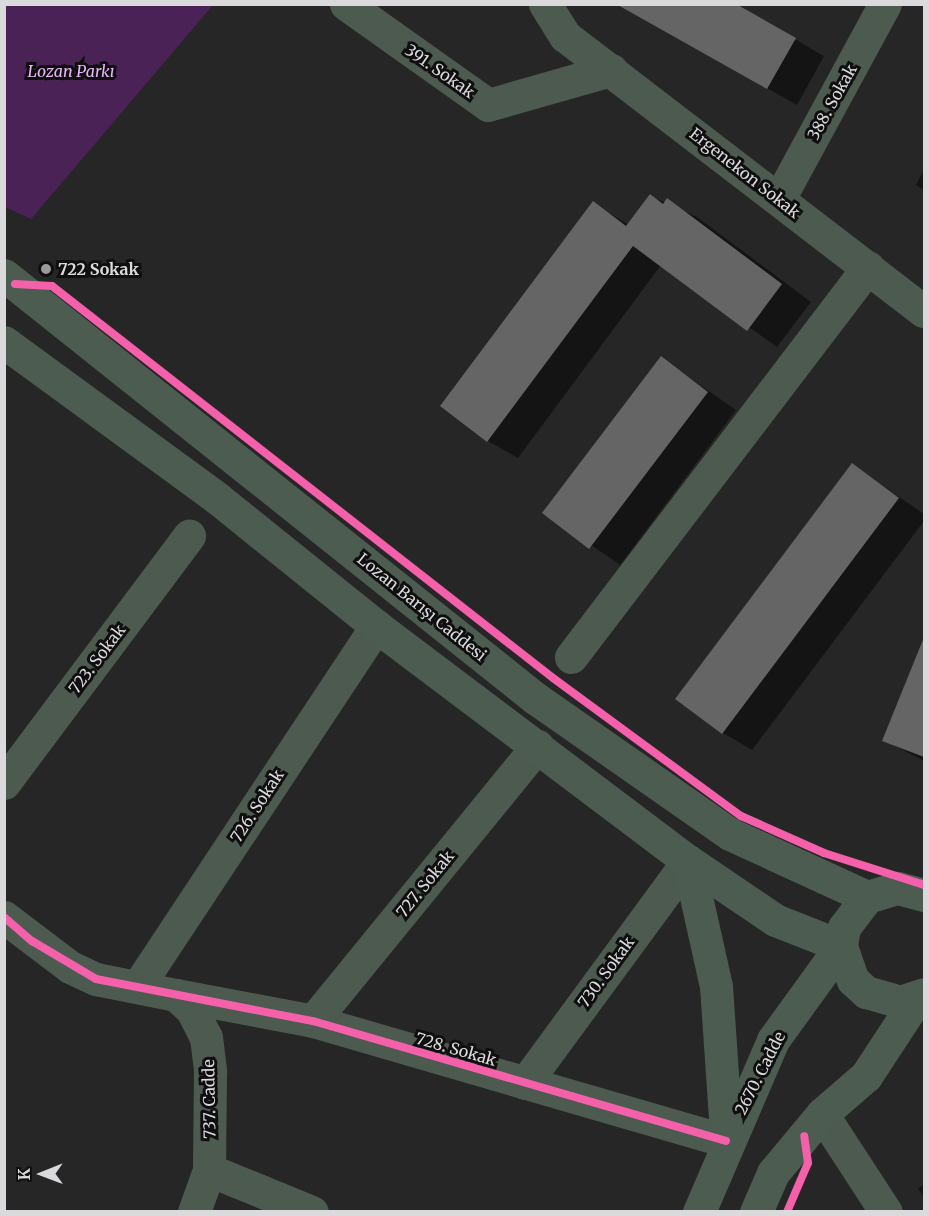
<!DOCTYPE html>
<html>
<head>
<meta charset="utf-8">
<style>
  body { margin:0 }
  #map { position:relative; width:929px; height:1216px; overflow:hidden; background:#272627; font-family:Merriweather,serif }
  div>[style] { position:absolute }
  [style*='--x'] { left:calc(var(--x)*1px); top:calc(var(--y)*1px); width:calc(var(--w)*1px); rotate:calc(var(--a)*1deg) }
  .green>* { inset:0; background:#4a2255 }
  .shadow>* { inset:0; background:#0007 }
  .building>* { inset:0; background:#666566 }
  .minor>* { height:33px; margin:-16.5px; padding:0 16.5px; transform-origin:16.5px; border-radius:16.5px; background:#4d5a50 }
  .tertiary>* { height:33px; margin:-16.5px; padding:0 16.5px; transform-origin:16.5px; border-radius:16.5px; background:#4d5a50 }
  .secondary>* { height:33px; margin:-16.5px; padding:0 16.5px; transform-origin:16.5px; border-radius:16.5px; background:#4c5c50 }
  .cycleway>* { height:8px; margin:-4px; padding:0 4px; transform-origin:4px; border-radius:4px; background:#f560ab }
  .dots>* { width:16px; height:16px; translate:-50% -50%; box-sizing:border-box; border:3px solid #100f10; border-radius:50% }
  span { translate:-50% -50%; white-space:nowrap; text-align:center; line-height:1.15; -webkit-text-stroke:6px #100f10; paint-order:stroke }
  .park-label { font-size:16px; color:#ebb5fc; font-style:italic }
  .street-label { font-size:16px; color:#dad9db }
  .poi-label { font-size:16px; color:#dad9db; font-weight:700 }
  .left { translate:0 -50%; text-align:left }
  .frame { position:absolute; inset:0; border:6px solid #dad9db; pointer-events:none }
  .north { position:absolute; left:12px; top:1144px; width:60px; height:60px; -webkit-text-stroke:4px #100f10; paint-order:stroke; rotate:269deg; font-size:16px; font-weight:700; line-height:24px; text-align:center; color:#dad9db }
  .north::after { content:''; display:block; margin:auto; width:21px; height:27px; background:#dad9db; clip-path:polygon(50% 0,100% 100%,50% 72%,0 100%) }
</style>
</head>
<body>
<div id="map">
  <div class="green">
    <div style="clip-path:polygon(4px 5px,213px 5px,31px 219px,5px 207px)"></div>
  </div>
  <div class="shadow">
    <div style="clip-path:polygon(733px 4px,824px 56px,797px 105px,673px 35px)"></div>
    <div style="clip-path:polygon(924px 170px,924px 190px,916px 185px)"></div>
    <div style="clip-path:polygon(650px 196px,697px 217px,811px 302px,777px 347px,661px 265px,518px 458px,488px 441px,593px 203px,629px 225px)"></div>
    <div style="clip-path:polygon(661px 358px,736px 410px,620px 565px,545px 513px)"></div>
    <div style="clip-path:polygon(852px 465px,924px 514px,924px 521px,752px 750px,723px 733px)"></div>
    <div style="clip-path:polygon(924px 636px,924px 761px,884px 740px)"></div>
    <div style="clip-path:polygon(924px 1184px,924px 1197px,918px 1189px)"></div>
  </div>
  <div class="building">
    <div style="clip-path:polygon(616px 4px,736px 4px,796px 38px,767px 89px)"></div>
    <div style="clip-path:polygon(650px 194px,663px 204px,667px 198px,782px 284px,747px 331px,633px 246px,487px 442px,440px 406px,593px 201px,626px 226px)"></div>
    <div style="clip-path:polygon(661px 356px,708px 392px,589px 549px,542px 513px)"></div>
    <div style="clip-path:polygon(852px 463px,899px 498px,722px 734px,675px 699px)"></div>
    <div style="clip-path:polygon(924px 637px,924px 757px,882px 741px)"></div>
  </div>
  <div class="minor">
    <div style="--x:346;--y:4;--w:174;--a:35.4"></div>
    <div style="--x:488;--y:105;--w:128;--a:-15.9"></div>
    <div style="--x:545;--y:4;--w:38;--a:58"></div>
    <div style="--x:565;--y:36;--w:452;--a:37.5"></div>
    <div style="--x:779;--y:199;--w:222;--a:-61.5"></div>
    <div style="--x:571;--y:657;--w:490;--a:-52.7"></div>
    <div style="--x:4;--y:783;--w:309;--a:-53.2"></div>
    <div style="--x:138;--y:986;--w:432;--a:-56.5"></div>
    <div style="--x:176;--y:995;--w:139;--a:10.7"></div>
    <div style="--x:313;--y:1021;--w:430;--a:16.2"></div>
    <div style="--x:313;--y:1021;--w:355;--a:-50.8"></div>
    <div style="--x:525;--y:1083;--w:275;--a:-53.7"></div>
    <div style="--x:822;--y:1114;--w:117;--a:56.9"></div>
    <div style="--x:209;--y:1170;--w:111;--a:22.2"></div>
  </div>
  <div class="tertiary">
    <div style="--x:4;--y:917;--w:83;--a:37.1"></div>
    <div style="--x:70;--y:967;--w:29;--a:25"></div>
    <div style="--x:96;--y:979;--w:82;--a:11.3"></div>
    <div style="--x:176;--y:995;--w:22;--a:43"></div>
    <div style="--x:192;--y:1010;--w:30;--a:63"></div>
    <div style="--x:206;--y:1037;--w:35;--a:83"></div>
    <div style="--x:210;--y:1072;--w:98;--a:90.6"></div>
    <div style="--x:209;--y:1170;--w:45;--a:109.7"></div>
  </div>
  <div class="secondary">
    <div style="--x:4;--y:275;--w:679;--a:38.54"></div>
    <div style="--x:535;--y:698;--w:238;--a:34.9"></div>
    <div style="--x:730;--y:834;--w:151;--a:24.7"></div>
    <div style="--x:4;--y:342;--w:264;--a:36.2"></div>
    <div style="--x:217;--y:498;--w:204;--a:38.8"></div>
    <div style="--x:376;--y:626;--w:391;--a:37"></div>
    <div style="--x:688;--y:861;--w:105;--a:34.1"></div>
    <div style="--x:775;--y:920;--w:71;--a:21.5"></div>
    <div style="--x:688;--y:861;--w:128;--a:77.4"></div>
    <div style="--x:716;--y:986;--w:145;--a:86.1"></div>
    <div style="--x:924;--y:895;--w:28;--a:-165"></div>
    <div style="--x:897;--y:888;--w:31;--a:163"></div>
    <div style="--x:867;--y:897;--w:38;--a:127"></div>
    <div style="--x:844;--y:927;--w:19;--a:99"></div>
    <div style="--x:841;--y:946;--w:36;--a:71"></div>
    <div style="--x:853;--y:980;--w:18;--a:43"></div>
    <div style="--x:866;--y:992;--w:35;--a:16"></div>
    <div style="--x:900;--y:1002;--w:25;--a:-18"></div>
    <div style="--x:699;--y:1212;--w:187;--a:-66.7"></div>
    <div style="--x:773;--y:1040;--w:116;--a:-54.1"></div>
    <div style="--x:756;--y:1212;--w:43;--a:-66.4"></div>
    <div style="--x:773;--y:1173;--w:77;--a:-50.3"></div>
    <div style="--x:822;--y:1114;--w:58;--a:-40.8"></div>
    <div style="--x:866;--y:1076;--w:93;--a:-56.8"></div>
  </div>
  <div class="cycleway">
    <div style="--x:15;--y:284;--w:37;--a:3"></div>
    <div style="--x:52;--y:286;--w:636;--a:38.04"></div>
    <div style="--x:553;--y:678;--w:233;--a:36.3"></div>
    <div style="--x:741;--y:816;--w:91;--a:24"></div>
    <div style="--x:824;--y:853;--w:105;--a:17.7"></div>
    <div style="--x:4;--y:917;--w:37;--a:41"></div>
    <div style="--x:32;--y:941;--w:74;--a:30.7"></div>
    <div style="--x:96;--y:979;--w:221;--a:11"></div>
    <div style="--x:313;--y:1021;--w:430;--a:16.2"></div>
    <div style="--x:787;--y:1212;--w:53;--a:-66.8"></div>
    <div style="--x:808;--y:1163;--w:27;--a:-98"></div>
  </div>
  <div class="dots">
    <div style="left:46px;top:269px;background:#9b9a9c"></div>
  </div>
  <div class="park-label">
    <span style="left:71px;top:71px">Lozan Parkı</span>
  </div>
  <div class="street-label">
    <span style="left:440px;top:71px;rotate:35deg">391. Sokak</span>
    <span style="left:832px;top:102px;rotate:-61deg">388. Sokak</span>
    <span style="left:745px;top:173px;rotate:38deg">Ergenekon Sokak</span>
    <span style="left:422px;top:607px;rotate:39deg">Lozan Barışı Caddesi</span>
    <span style="left:97px;top:659px;rotate:-53deg">723. Sokak</span>
    <span style="left:257px;top:806px;rotate:-57deg">726. Sokak</span>
    <span style="left:425px;top:884px;rotate:-51deg">727. Sokak</span>
    <span style="left:606px;top:972px;rotate:-54deg">730. Sokak</span>
    <span style="left:456px;top:1049px;rotate:16deg">728. Sokak</span>
    <span style="left:760px;top:1073px;rotate:-63deg">2670. Cadde</span>
    <span style="left:209px;top:1099px;rotate:-91deg">737. Cadde</span>
  </div>
  <div class="poi-label">
    <span class="left" style="left:58px;top:269px">722 Sokak</span>
  </div>
  <div class="frame"></div>
  <div class="north">K</div>
</div>
</body>
</html>
